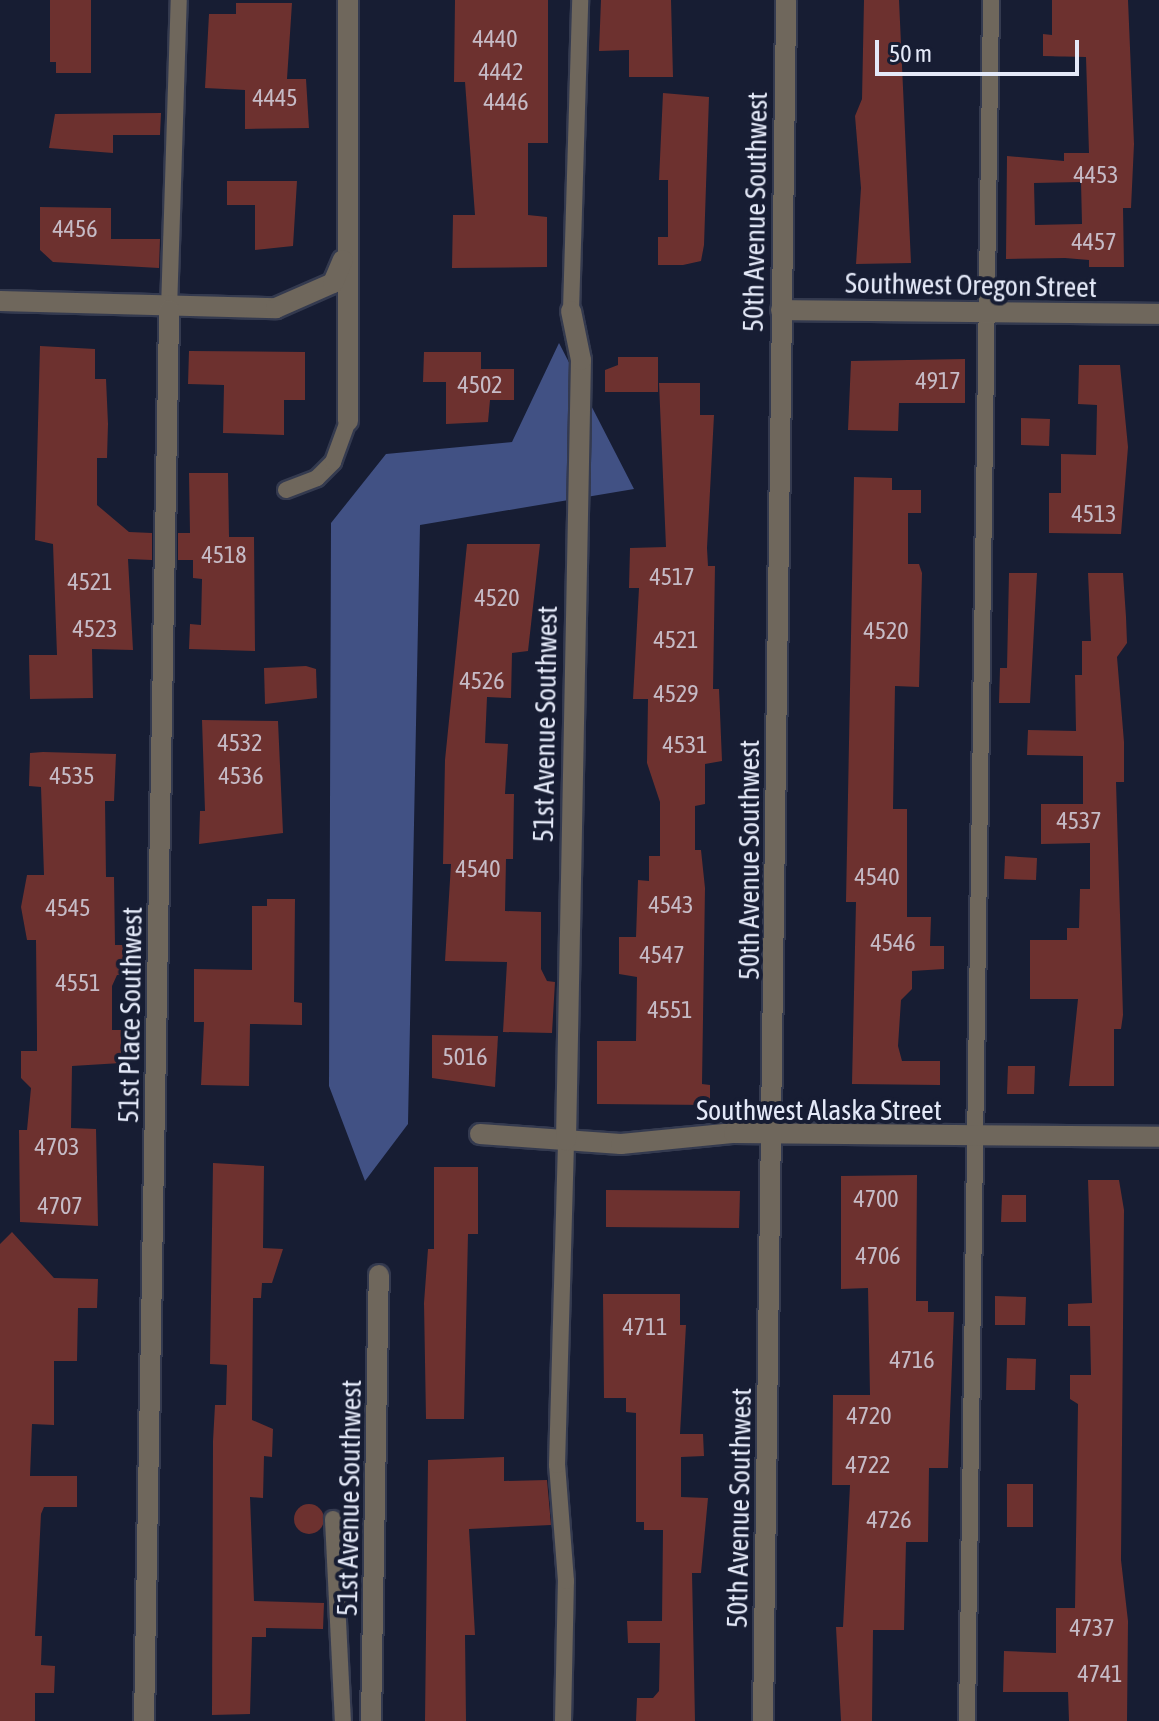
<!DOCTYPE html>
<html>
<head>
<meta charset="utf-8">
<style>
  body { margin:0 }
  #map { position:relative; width:1159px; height:1721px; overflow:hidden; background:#171d33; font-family:"Asap Condensed",sans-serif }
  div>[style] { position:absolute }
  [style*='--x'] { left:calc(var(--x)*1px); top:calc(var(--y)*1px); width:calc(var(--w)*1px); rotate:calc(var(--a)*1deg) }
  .forest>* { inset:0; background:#415184 }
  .building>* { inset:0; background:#6d312f }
  .round { border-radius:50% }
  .roads { filter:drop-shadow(2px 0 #343a4f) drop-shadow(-2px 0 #343a4f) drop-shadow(0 2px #343a4f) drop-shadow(0 -2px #343a4f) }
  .lane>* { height:16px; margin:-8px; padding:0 8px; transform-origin:8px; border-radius:8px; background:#6f675c }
  .street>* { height:20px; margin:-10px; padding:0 10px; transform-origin:10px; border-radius:10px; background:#6f675c }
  span { translate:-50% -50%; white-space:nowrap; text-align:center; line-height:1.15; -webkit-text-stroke:8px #171d33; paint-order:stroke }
  .number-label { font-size:24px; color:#c6bbc6 }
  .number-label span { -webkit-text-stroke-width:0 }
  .street-label { font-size:28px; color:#e4e9f8 }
  .scale { position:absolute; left:875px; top:40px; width:204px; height:36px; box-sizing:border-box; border:4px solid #e4e9f8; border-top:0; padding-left:10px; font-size:24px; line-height:28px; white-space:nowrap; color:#e4e9f8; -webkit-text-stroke:6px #171d33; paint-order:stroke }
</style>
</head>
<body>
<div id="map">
  <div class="forest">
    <div style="clip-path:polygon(559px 343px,634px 489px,420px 525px,408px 1124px,365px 1181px,329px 1086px,331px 523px,386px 454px,512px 442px)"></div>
  </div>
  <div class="building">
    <div style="clip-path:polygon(50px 0,91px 0,91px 73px,56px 73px,56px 62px,50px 62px)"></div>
    <div style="clip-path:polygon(455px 0,548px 0,548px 143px,528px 143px,528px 215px,547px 217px,547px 267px,452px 268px,453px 215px,475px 215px,465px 82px,454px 82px)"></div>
    <div style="clip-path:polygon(601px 0,671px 0,673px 77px,629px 77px,629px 50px,599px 51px)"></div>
    <div style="clip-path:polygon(864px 0,899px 0,911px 263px,856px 264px,861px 188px,855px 116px,862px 99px)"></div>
    <div style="clip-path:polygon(evenodd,1052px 0,1128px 0,1134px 144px,1131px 208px,1123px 208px,1124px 267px,1089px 267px,1089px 260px,1065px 258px,1006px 259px,1007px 156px,1064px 161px,1064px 153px,1089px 153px,1086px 57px,1043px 56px,1043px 34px,1052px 35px,1052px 0,1081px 182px,1082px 224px,1035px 225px,1034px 183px,1081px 182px)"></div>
    <div style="clip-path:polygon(236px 3px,292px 3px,287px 79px,306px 79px,309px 128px,245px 129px,245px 90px,205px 88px,209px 14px,236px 14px)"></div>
    <div style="clip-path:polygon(663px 93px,709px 97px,704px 245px,701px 261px,683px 265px,658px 265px,658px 237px,668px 237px,668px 180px,659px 180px)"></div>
    <div style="clip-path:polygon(161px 113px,160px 135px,113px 135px,113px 153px,49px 148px,55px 114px)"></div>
    <div style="clip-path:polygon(227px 181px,297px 181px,293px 246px,255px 250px,255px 205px,227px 205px)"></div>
    <div style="clip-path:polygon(40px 207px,111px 208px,111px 239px,160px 239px,159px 268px,53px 262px,40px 250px)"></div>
    <div style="clip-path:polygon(40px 346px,95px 349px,95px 379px,106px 379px,108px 424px,107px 458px,97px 458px,97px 505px,129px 532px,152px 533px,152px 560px,128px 559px,133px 650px,92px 649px,93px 698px,30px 699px,29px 655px,57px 655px,53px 544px,35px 540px)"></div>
    <div style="clip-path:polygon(189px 351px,305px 352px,305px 400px,284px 400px,284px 435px,223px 433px,224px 385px,188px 384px)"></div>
    <div style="clip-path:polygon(424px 352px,481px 352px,481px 369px,514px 369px,514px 400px,490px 400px,488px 422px,446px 424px,446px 382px,423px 382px)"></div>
    <div style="clip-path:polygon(618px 357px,658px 357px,658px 392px,605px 392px,605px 370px,618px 365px)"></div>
    <div style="clip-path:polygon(965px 359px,965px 403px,899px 403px,898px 431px,848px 430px,851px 361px)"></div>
    <div style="clip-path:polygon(1079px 365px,1120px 365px,1128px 447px,1121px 534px,1049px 533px,1049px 493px,1061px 493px,1061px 454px,1096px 455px,1097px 405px,1078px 404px)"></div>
    <div style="clip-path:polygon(659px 383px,700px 383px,700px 415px,714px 415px,707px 548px,708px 566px,715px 566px,713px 689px,719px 689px,722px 761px,705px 764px,705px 804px,695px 806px,695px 850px,701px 850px,705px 888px,702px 1084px,710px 1085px,710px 1105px,597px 1104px,597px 1041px,636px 1041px,637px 977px,619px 974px,619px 937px,636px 937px,638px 880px,649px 881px,649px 856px,660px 856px,660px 802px,647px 763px,648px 699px,633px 699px,639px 588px,629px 588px,630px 548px,666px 547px)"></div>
    <div style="clip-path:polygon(1021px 418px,1050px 419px,1049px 446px,1021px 445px)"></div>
    <div style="clip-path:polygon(189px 473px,228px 473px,229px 537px,254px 537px,255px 651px,189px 649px,190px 624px,201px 625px,202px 579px,193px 578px,193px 560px,178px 560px,178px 533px,190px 533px)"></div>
    <div style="clip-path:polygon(854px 477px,892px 478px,892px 490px,921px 490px,921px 513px,908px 513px,908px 564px,919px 564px,922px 573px,919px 687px,895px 686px,893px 809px,907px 809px,907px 917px,931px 917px,930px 946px,944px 946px,944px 969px,912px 971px,912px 989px,901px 1000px,898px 1046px,902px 1061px,940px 1061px,940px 1085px,852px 1084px,856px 902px,846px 902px)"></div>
    <div style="clip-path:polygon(467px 544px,540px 544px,528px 651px,512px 653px,511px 698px,487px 697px,485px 743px,508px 744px,505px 794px,514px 794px,513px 859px,506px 859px,505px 911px,541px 912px,541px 969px,547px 981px,555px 982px,552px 1033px,503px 1032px,507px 962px,445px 961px,451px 864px,443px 864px,445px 760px)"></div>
    <div style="clip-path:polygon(1009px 573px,1037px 573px,1030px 703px,999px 703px,1000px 668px,1007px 668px)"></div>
    <div style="clip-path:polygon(1088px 573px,1123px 573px,1126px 617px,1127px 643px,1117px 657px,1124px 742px,1124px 782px,1116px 782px,1123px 1015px,1121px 1029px,1114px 1029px,1114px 1086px,1069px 1086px,1078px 999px,1030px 999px,1030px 940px,1067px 940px,1067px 928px,1079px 928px,1080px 889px,1090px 889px,1090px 843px,1041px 844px,1041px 804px,1083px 804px,1083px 756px,1027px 755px,1028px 730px,1076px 731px,1075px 675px,1082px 675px,1082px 641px,1091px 641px)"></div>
    <div style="clip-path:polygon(306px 666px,316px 669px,317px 698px,265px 704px,264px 668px)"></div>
    <div style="clip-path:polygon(202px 720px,278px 721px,283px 833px,199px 844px,200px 811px,205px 811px)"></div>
    <div style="clip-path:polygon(43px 752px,116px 754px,114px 801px,105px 801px,106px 877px,114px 877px,115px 945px,132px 945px,132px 975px,117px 975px,112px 986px,112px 1030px,121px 1030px,121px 1063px,72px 1066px,71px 1128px,96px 1129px,98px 1226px,20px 1222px,19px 1130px,27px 1130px,31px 1088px,21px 1078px,21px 1051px,37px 1051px,37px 1036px,36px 940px,27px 940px,21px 907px,27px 875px,44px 875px,41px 787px,29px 786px,30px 753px)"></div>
    <div style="clip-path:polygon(1005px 856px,1037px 858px,1036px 880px,1004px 879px)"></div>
    <div style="clip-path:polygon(267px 899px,295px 899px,294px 1002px,302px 1003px,302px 1025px,250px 1024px,249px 1086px,201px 1085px,204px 1022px,194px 1022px,194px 969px,252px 970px,252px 906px,267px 906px)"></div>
    <div style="clip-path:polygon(432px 1035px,498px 1036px,495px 1087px,432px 1078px)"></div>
    <div style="clip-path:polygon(1008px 1066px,1035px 1066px,1034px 1094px,1007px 1094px)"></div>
    <div style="clip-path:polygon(213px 1163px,264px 1166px,263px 1248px,283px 1249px,272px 1283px,262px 1283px,261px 1298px,253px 1298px,252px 1420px,273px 1429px,272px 1457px,264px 1456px,263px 1498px,250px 1497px,254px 1601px,324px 1603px,323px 1629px,266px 1628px,266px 1637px,252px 1637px,250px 1714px,212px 1715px,213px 1441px,215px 1405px,226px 1405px,227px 1365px,210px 1364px)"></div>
    <div style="clip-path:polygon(434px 1167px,478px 1167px,478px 1234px,468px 1234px,464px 1419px,426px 1419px,424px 1303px,428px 1249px,434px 1249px)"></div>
    <div style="clip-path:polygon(917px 1175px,916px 1301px,928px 1301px,928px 1312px,954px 1312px,948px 1468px,929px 1468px,928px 1542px,906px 1542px,904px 1630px,873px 1630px,872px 1721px,841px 1721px,836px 1627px,843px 1627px,850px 1485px,832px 1485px,833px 1395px,870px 1395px,868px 1288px,841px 1289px,841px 1176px)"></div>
    <div style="clip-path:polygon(1088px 1180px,1119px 1180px,1124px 1210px,1121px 1560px,1128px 1621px,1127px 1721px,1069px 1721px,1068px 1692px,1003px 1692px,1004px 1651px,1056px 1653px,1056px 1608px,1075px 1608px,1078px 1404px,1070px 1399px,1070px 1375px,1091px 1375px,1090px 1326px,1068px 1326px,1068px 1304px,1092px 1303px)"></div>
    <div style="clip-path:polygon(606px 1190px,740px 1191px,739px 1228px,606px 1227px)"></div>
    <div style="clip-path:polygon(1002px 1195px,1026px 1195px,1026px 1222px,1001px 1222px)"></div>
    <div style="clip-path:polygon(12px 1232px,54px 1278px,98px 1279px,97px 1308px,78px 1308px,77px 1361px,54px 1361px,54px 1425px,32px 1424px,30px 1476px,77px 1476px,77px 1507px,44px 1507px,41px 1514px,35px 1636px,42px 1636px,41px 1665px,55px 1666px,54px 1693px,35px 1693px,35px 1721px,0 1721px,0 1244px)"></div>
    <div style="clip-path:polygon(603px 1294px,680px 1294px,680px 1325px,686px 1325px,680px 1434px,703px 1434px,704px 1456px,681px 1457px,681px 1497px,708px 1498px,701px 1573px,692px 1573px,695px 1721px,636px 1721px,637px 1698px,653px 1698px,659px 1691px,660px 1643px,628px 1643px,627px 1621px,662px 1621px,663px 1530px,644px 1530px,644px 1522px,636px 1522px,636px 1413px,626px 1412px,626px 1398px,604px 1398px)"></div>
    <div style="clip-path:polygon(995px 1296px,1026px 1297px,1025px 1325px,995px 1325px)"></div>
    <div style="clip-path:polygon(1007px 1358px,1036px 1359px,1035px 1390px,1006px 1390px)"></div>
    <div style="clip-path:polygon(504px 1457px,504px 1481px,547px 1480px,551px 1525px,469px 1529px,475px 1635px,465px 1635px,466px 1721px,425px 1721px,428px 1460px)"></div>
    <div style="clip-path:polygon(1007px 1484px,1033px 1484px,1033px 1527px,1007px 1527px)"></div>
    <div class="round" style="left:294px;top:1504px;width:30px;height:30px"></div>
  </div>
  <div class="roads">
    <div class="lane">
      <div style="--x:169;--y:310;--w:310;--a:-88.2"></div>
      <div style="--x:571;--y:311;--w:311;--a:-88.3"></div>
      <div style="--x:286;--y:490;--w:33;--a:-21"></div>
      <div style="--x:317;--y:478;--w:23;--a:-45"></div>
      <div style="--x:333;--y:462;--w:44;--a:-69.9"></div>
      <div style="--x:333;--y:1519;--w:202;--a:87.2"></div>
      <div style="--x:563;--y:1721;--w:140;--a:-88.8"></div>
      <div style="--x:566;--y:1581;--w:116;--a:-94.4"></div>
      <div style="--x:557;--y:1465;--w:325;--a:-88.4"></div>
      <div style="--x:967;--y:1721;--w:1721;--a:-89.2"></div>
    </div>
    <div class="street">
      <div style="--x:348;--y:0;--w:421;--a:90"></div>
      <div style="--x:0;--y:301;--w:276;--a:1.5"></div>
      <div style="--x:276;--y:308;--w:62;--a:-23.7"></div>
      <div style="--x:333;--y:283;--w:25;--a:-67"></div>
      <div style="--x:781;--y:310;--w:378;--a:0.6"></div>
      <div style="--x:480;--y:1134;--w:141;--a:4.1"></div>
      <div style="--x:621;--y:1144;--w:114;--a:-5.6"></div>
      <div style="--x:734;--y:1133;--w:425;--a:0.5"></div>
      <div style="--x:566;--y:1140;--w:780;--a:-88.9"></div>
      <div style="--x:581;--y:360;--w:50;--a:-101.5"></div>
      <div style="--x:144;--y:1721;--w:1411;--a:-88.98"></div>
      <div style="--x:371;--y:1721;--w:446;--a:-89"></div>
      <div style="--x:763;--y:1721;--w:1721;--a:-89.23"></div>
    </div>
  </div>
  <div class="number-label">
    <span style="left:495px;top:39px">4440</span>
    <span style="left:501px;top:72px">4442</span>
    <span style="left:275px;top:98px">4445</span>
    <span style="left:506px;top:102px">4446</span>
    <span style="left:1096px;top:175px">4453</span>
    <span style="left:75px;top:229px">4456</span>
    <span style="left:1094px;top:242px">4457</span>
    <span style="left:938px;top:381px">4917</span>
    <span style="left:480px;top:385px">4502</span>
    <span style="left:1094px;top:514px">4513</span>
    <span style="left:224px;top:555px">4518</span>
    <span style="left:672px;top:577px">4517</span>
    <span style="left:90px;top:582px">4521</span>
    <span style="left:497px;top:598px">4520</span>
    <span style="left:95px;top:629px">4523</span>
    <span style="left:886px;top:631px">4520</span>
    <span style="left:676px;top:640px">4521</span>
    <span style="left:482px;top:681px">4526</span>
    <span style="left:676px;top:694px">4529</span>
    <span style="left:240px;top:743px">4532</span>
    <span style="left:685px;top:745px">4531</span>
    <span style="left:72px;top:776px">4535</span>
    <span style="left:241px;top:776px">4536</span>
    <span style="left:1079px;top:821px">4537</span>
    <span style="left:478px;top:869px">4540</span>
    <span style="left:877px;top:877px">4540</span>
    <span style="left:671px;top:905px">4543</span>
    <span style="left:68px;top:908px">4545</span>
    <span style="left:893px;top:943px">4546</span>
    <span style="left:662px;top:955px">4547</span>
    <span style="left:78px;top:983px">4551</span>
    <span style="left:670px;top:1010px">4551</span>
    <span style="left:465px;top:1057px">5016</span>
    <span style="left:57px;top:1147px">4703</span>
    <span style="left:876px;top:1199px">4700</span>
    <span style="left:60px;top:1206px">4707</span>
    <span style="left:878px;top:1256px">4706</span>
    <span style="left:645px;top:1327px">4711</span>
    <span style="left:912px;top:1360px">4716</span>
    <span style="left:869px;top:1416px">4720</span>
    <span style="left:868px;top:1465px">4722</span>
    <span style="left:889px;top:1520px">4726</span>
    <span style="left:1092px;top:1628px">4737</span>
    <span style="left:1100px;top:1674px">4741</span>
  </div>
  <div class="street-label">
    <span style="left:755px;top:212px;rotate:-89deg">50th Avenue Southwest</span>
    <span style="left:971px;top:285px;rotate:1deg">Southwest Oregon Street</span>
    <span style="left:545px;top:724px;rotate:-89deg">51st Avenue Southwest</span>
    <span style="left:749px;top:860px;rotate:-90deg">50th Avenue Southwest</span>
    <span style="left:130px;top:1015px;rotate:-89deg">51st Place Southwest</span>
    <span style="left:819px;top:1110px">Southwest Alaska Street</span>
    <span style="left:349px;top:1498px;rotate:-89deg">51st Avenue Southwest</span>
    <span style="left:739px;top:1508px;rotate:-89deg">50th Avenue Southwest</span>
  </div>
  <div class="scale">50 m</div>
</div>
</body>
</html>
